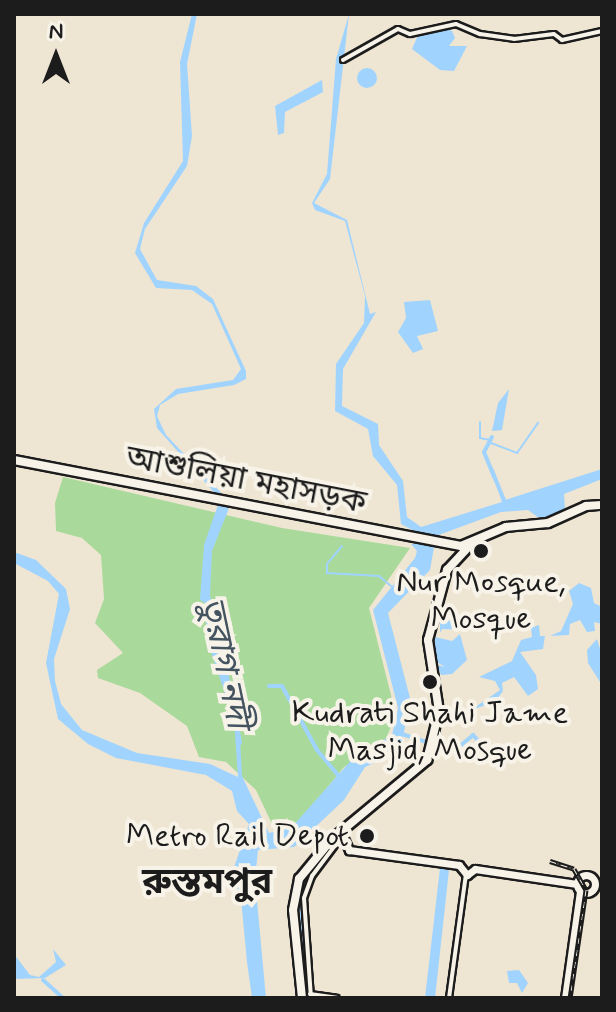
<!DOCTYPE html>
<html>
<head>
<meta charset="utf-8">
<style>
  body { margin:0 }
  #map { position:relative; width:616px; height:1012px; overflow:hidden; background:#efe5d3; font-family:Mynerve,"Noto Sans Bengali",sans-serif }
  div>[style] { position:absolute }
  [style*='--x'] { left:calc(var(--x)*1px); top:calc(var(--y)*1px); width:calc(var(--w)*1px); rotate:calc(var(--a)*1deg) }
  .green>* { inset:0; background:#a9da9b }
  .water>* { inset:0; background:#a0d4fe }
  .round { border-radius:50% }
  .stream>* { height:2px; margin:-1px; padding:0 1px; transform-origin:1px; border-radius:1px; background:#a0d4fe }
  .canal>* { height:4px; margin:-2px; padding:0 2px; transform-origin:2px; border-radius:2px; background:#a0d4fe }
  .river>* { height:5px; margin:-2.5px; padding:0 2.5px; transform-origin:2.5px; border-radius:2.5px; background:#a0d4fe }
  .ferry>* { height:2px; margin-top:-1px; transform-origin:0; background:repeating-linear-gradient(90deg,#445360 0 10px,transparent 0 18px) }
  .roads { filter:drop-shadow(2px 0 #1c1c1c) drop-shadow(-2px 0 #1c1c1c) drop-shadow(0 2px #1c1c1c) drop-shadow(0 -2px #1c1c1c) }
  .minor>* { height:4px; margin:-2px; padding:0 2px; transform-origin:2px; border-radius:2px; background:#f7f3e8 }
  .major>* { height:7px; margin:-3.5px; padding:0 3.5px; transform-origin:3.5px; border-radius:3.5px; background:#f7f3e8 }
  .major>.ring { margin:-3.5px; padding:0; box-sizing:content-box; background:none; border:7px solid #f7f3e8; border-radius:50% }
  .highway>* { height:8px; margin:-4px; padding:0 4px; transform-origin:4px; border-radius:4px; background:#f7f3e8 }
  .rail>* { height:5px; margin-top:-2.5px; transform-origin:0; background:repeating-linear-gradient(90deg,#f7f3e8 0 6px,#1c1c1c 0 12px); box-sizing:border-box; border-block:2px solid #1c1c1c }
  .dots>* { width:22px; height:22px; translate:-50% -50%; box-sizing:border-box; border:4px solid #f7f3e8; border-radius:50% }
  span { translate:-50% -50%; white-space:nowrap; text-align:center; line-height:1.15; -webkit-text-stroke:8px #f7f3e8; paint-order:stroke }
  .street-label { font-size:32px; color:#1c1c1c }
  .poi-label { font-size:32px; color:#1c1c1c }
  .right { translate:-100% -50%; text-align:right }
  .water-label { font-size:34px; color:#445360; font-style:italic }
  .quarter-label { font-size:36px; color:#1c1c1c; font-weight:700 }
  .frame { position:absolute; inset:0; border:16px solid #1c1c1c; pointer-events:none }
  .north { position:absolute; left:16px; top:16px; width:80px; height:80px; -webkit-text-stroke:6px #f7f3e8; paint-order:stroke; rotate:0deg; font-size:22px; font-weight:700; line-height:32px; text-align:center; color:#1c1c1c }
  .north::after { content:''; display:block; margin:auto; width:28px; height:36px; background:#1c1c1c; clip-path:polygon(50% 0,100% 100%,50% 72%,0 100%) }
</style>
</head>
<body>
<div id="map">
  <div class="green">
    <div style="clip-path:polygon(63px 477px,282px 528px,410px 548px,369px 608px,391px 695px,394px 720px,384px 743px,344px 767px,281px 845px,288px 818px,272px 824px,256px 790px,226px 762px,199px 757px,187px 726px,140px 693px,98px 678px,97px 670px,123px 653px,95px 623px,104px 599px,101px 555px,82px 538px,56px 531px,55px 503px)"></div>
  </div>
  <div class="water">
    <div style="clip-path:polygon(192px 14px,197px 14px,187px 64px,192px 136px,187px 166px,145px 229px,140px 249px,157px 280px,196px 286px,213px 299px,246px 371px,246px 379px,234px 385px,178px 394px,160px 405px,157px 416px,166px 435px,226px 498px,229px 508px,212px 551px,210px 595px,239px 720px,242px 776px,269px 833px,292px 827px,354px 757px,392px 735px,398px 708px,373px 610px,415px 558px,417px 551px,411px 544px,423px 543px,420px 534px,401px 524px,397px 485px,373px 456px,368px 429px,335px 411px,336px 364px,364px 323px,365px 296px,345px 221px,315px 210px,312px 203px,327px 174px,336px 59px,349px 14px,330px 179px,314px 203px,347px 220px,370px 314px,376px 312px,343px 369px,342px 406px,378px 424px,379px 445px,403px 481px,407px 517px,421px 527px,502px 502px,498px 490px,499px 484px,492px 477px,483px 454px,490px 441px,484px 454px,494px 470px,505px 500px,602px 469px,602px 479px,564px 494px,565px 509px,543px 521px,528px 510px,501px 512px,436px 536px,430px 570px,388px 613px,411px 702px,401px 744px,392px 755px,365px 767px,344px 800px,294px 847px,258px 850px,255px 879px,266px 998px,252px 998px,247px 962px,241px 899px,232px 873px,249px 824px,237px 811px,232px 791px,206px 775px,116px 758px,88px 744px,58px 719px,46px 663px,59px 594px,48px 581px,14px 563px,14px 552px,36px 560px,66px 589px,70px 609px,54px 659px,55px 681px,61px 704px,82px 730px,137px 753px,210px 764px,238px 777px,234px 720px,207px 640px,205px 603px,200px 600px,204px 545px,220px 499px,157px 428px,154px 409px,176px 389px,233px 380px,241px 369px,212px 304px,192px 290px,156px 288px,135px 253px,144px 223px,183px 161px,180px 62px)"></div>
    <div style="clip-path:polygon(439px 26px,452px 31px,455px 38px,449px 46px,467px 46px,454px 71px,440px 70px,412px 49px,419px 33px)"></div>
    <div class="round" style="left:357px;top:68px;width:20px;height:20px"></div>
    <div style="clip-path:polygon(322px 80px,323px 92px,285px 112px,284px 133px,278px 135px,275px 106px)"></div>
    <div style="clip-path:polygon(430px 300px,438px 331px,417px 336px,423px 349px,413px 353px,398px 332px,406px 318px,404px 302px)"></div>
    <div style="clip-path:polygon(509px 389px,502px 430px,492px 431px,498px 403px)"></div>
    <div style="clip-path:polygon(579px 583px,591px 588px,594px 603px,602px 607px,602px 624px,594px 622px,595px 631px,587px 632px,580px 620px,570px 624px,569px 635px,550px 636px,561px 631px,573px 604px,569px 591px)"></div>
    <div style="clip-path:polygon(440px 619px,462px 623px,476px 630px,442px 629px,440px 633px)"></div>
    <div style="clip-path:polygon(539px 625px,540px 636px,545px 636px,543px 649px,520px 652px,536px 675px,538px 689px,528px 696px,514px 677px,502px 683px,503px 691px,495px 702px,471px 710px,500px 690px,495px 681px,479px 677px,512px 661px,521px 640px,532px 637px,531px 628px)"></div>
    <div style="clip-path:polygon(460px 634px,467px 660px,452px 674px,441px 675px,437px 665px,445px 667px,435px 661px,435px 637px,452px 641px)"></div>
    <div style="clip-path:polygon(597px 639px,602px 655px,602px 685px,588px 663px,587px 650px)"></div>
    <div style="clip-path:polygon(440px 868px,449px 870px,435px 998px,425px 998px)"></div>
    <div style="clip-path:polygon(53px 949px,66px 965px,45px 978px,15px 979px,14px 954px,30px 975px,39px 977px,56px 962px)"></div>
    <div style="clip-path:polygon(519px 970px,528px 983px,522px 993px,517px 983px,509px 983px,507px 971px)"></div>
  </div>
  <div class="stream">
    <div style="--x:480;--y:422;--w:16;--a:90"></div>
    <div style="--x:480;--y:438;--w:10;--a:11"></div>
    <div style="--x:491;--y:443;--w:28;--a:21"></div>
    <div style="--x:517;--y:453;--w:37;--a:-55"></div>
    <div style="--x:342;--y:546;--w:23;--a:130"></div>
    <div style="--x:327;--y:564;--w:9;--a:90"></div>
    <div style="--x:327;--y:573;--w:52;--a:3.3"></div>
    <div style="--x:379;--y:576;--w:16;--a:40"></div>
  </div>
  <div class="canal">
    <div style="--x:492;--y:437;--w:17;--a:118"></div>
    <div style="--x:484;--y:452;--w:52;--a:67.4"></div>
    <div style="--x:269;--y:686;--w:13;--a:0"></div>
    <div style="--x:282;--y:686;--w:73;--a:61.3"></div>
    <div style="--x:317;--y:750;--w:38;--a:50"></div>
    <div style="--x:402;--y:734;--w:55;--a:18.1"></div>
    <div style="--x:454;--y:751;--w:25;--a:-40"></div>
    <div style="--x:473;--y:735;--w:11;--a:49"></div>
    <div style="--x:43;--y:980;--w:27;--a:42"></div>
    <div style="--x:306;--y:998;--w:80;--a:-94.3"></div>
    <div style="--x:300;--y:918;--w:45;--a:-79.7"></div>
  </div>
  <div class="river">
    <div style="--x:229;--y:690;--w:53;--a:79.1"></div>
  </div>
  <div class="ferry">
    <div style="--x:239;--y:891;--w:18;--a:-6"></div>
  </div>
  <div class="roads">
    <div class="minor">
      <div style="--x:343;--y:60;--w:63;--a:-29.4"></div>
      <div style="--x:398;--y:29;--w:13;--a:23"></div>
      <div style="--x:410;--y:34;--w:47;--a:-12.3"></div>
      <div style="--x:456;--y:24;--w:26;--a:23"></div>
      <div style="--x:480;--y:34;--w:34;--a:8"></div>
      <div style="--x:514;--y:39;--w:40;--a:-7.1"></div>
      <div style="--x:554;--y:34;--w:10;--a:37"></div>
      <div style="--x:562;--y:40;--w:41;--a:-12.7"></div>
      <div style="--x:310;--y:994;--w:27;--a:8"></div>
      <div style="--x:311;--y:998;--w:100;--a:-94"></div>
      <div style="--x:304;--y:898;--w:23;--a:-70"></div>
      <div style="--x:312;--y:876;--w:38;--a:-53"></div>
      <div style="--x:449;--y:998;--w:125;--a:-82.2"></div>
    </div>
    <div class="major">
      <div style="--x:341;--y:832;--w:20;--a:66"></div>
      <div style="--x:349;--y:850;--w:111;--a:7.8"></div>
      <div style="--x:459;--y:865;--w:13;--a:51"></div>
      <div style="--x:467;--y:875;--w:10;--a:-37"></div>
      <div style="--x:475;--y:869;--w:103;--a:8.4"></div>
      <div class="ring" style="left:577px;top:875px;width:11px;height:11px"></div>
      <div style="--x:565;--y:998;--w:108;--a:-82"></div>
    </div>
    <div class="highway">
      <div style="--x:14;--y:460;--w:455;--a:10.9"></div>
      <div style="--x:461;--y:546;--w:49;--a:-22.9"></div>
      <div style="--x:506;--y:527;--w:42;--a:-5.4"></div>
      <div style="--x:548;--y:523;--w:42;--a:-24.1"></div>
      <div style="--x:586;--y:506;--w:16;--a:-4"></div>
      <div style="--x:302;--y:998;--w:88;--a:-95.8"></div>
      <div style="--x:293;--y:910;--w:32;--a:-79"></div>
      <div style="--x:299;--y:879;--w:52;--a:-50.5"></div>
      <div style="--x:332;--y:839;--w:124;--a:-39.7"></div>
      <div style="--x:427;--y:760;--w:50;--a:-76.2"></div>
      <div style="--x:439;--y:711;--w:72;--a:-98.8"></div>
      <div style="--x:428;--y:640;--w:73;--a:-74.8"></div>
      <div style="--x:447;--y:570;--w:33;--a:-47"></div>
    </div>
  </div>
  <div class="rail">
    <div style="--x:550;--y:861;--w:25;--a:18"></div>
    <div style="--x:574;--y:869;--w:24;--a:60"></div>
    <div style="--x:586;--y:890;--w:109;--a:98.4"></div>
  </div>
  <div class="dots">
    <div style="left:481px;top:551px;background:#1c1c1c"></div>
    <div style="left:430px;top:682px;background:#1c1c1c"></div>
    <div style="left:367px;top:836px;background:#1c1c1c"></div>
  </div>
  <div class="street-label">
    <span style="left:246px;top:481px;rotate:11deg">আশুলিয়া মহাসড়ক</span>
  </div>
  <div class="poi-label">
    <span style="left:481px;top:601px">Nur Mosque,<br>Mosque</span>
    <span style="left:430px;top:732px">Kudrati Shahi Jame<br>Masjid, Mosque</span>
    <span class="right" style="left:349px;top:836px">Metro Rail Depot</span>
  </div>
  <div class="water-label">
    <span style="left:224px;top:663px;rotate:78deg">তুরাগ নদী</span>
  </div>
  <div class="quarter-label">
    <span style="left:207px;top:884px">রুস্তমপুর</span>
  </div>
  <div class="frame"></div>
  <div class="north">N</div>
</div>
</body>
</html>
